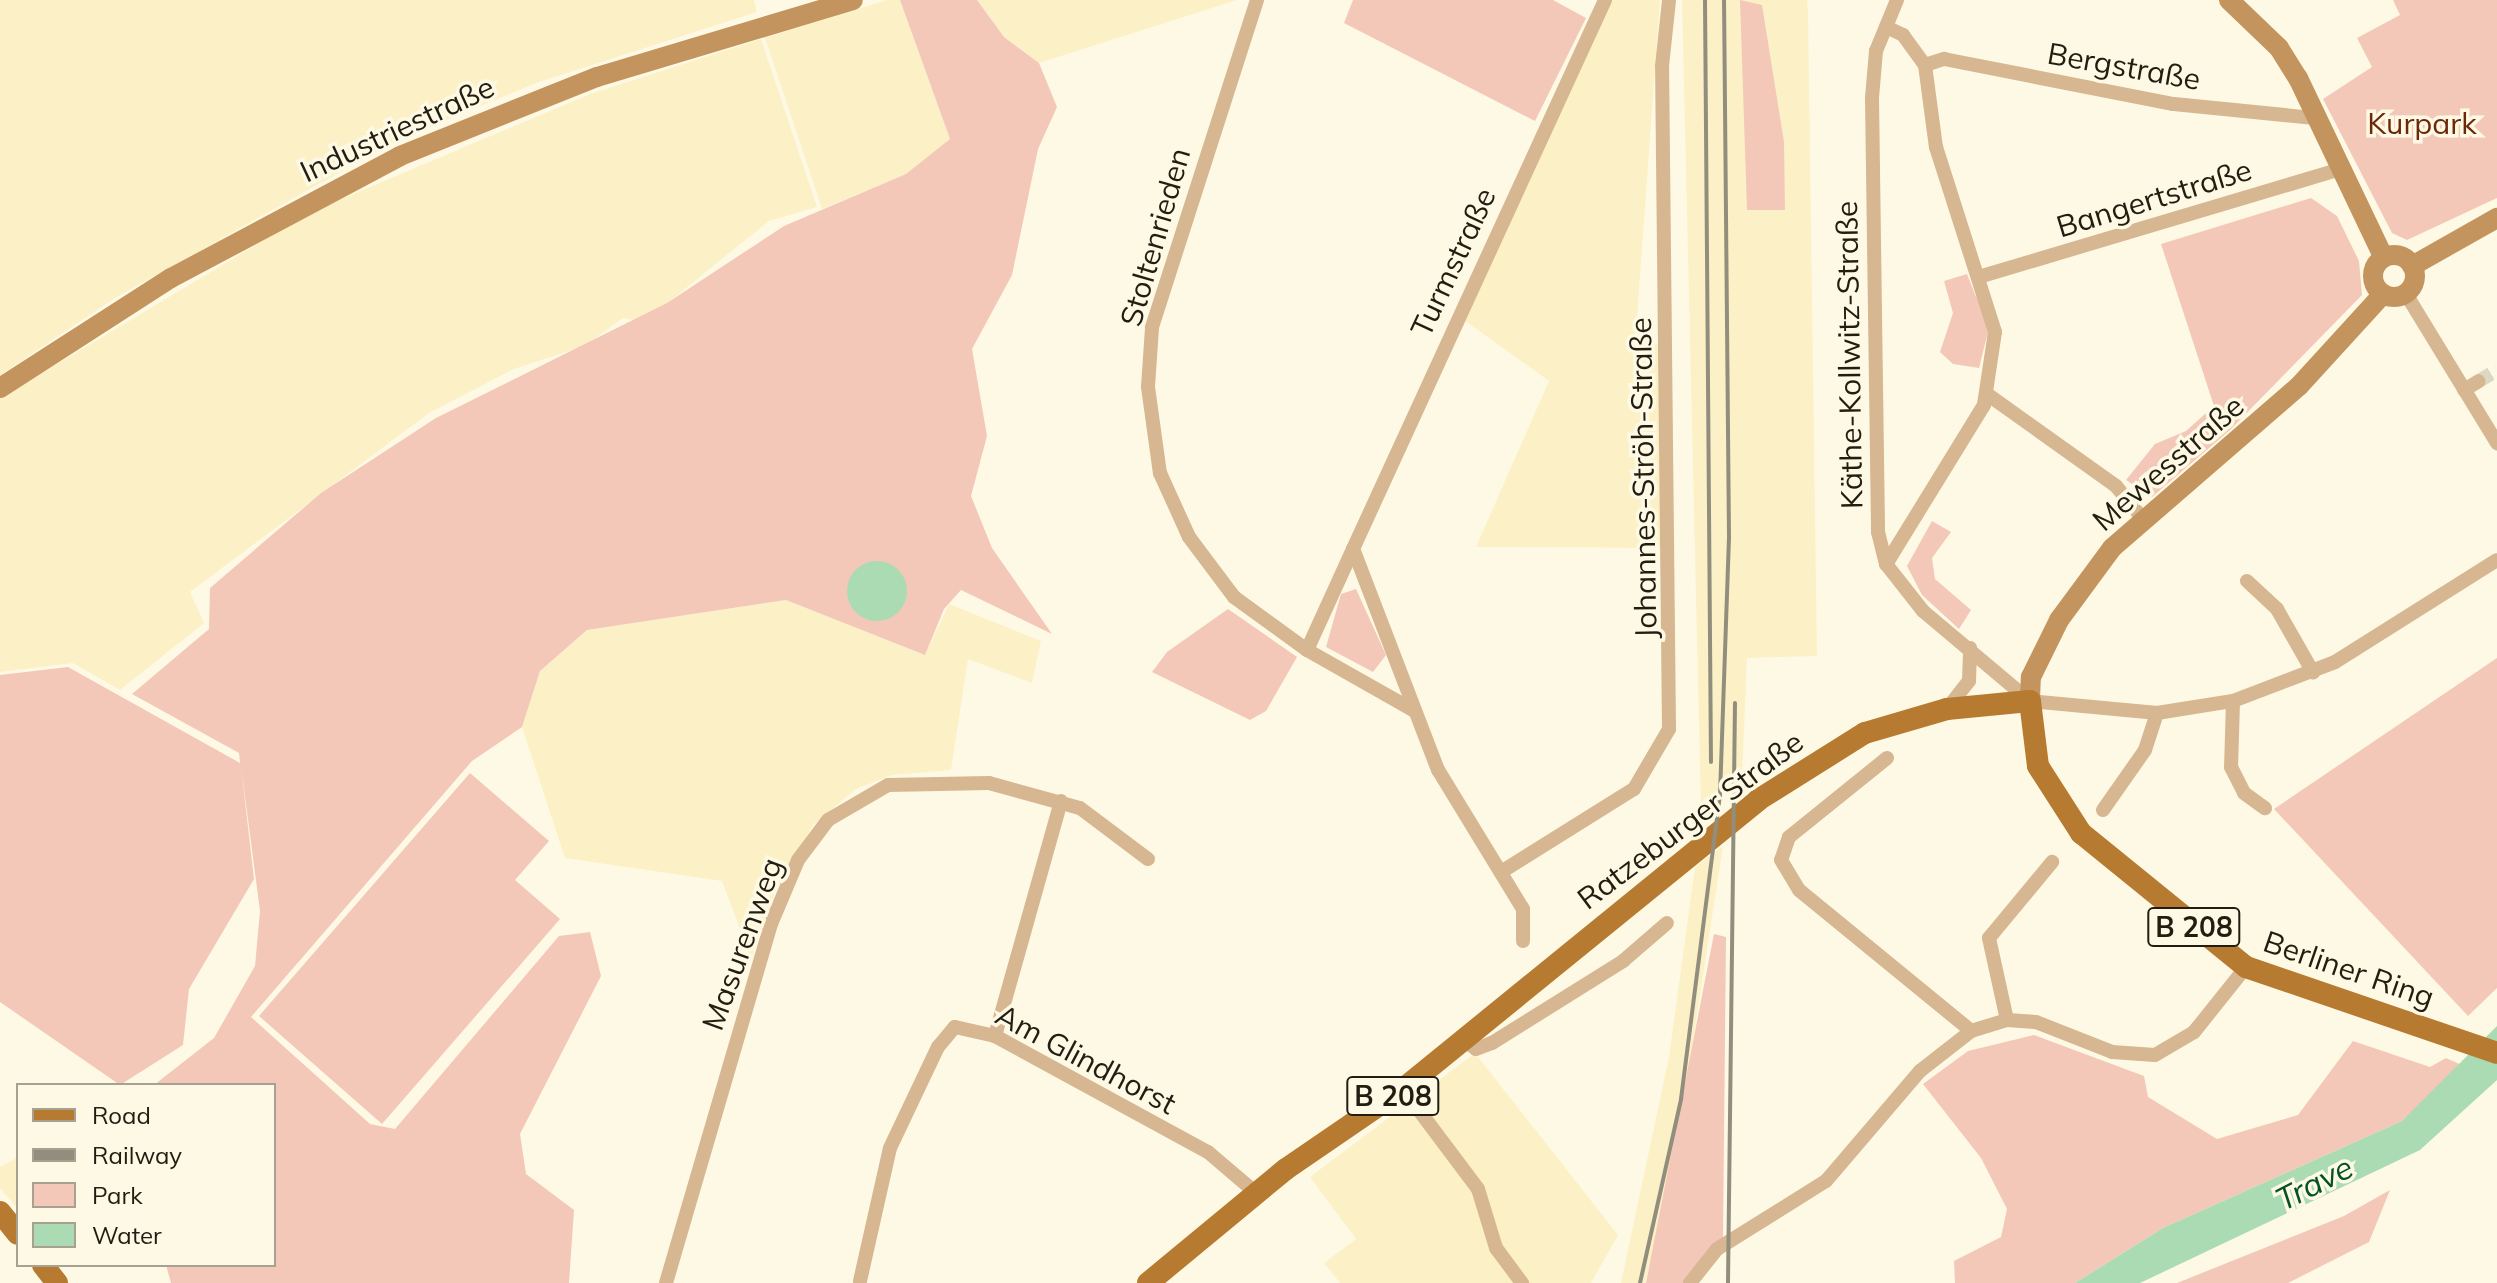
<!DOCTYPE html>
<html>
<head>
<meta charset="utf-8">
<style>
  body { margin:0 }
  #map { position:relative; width:2497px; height:1283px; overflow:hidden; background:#fef9e4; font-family:Mulish,sans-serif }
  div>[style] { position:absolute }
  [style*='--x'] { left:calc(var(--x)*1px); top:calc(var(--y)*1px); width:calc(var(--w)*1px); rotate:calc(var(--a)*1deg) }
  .built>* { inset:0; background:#fcf1c6 }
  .green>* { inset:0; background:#f3c8b8 }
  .water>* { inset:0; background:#aadbb3 }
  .round { border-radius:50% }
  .street-tunnel>* { height:14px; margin-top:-7px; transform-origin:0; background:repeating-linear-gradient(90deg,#ddd8c4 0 14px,transparent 0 21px) }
  .street>* { height:14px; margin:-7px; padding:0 7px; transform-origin:7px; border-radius:7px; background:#d7b692 }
  .secondary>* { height:20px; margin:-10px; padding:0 10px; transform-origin:10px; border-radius:10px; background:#c4945e }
  .secondary>.ring { margin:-10px; padding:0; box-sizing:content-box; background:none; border:20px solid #c4945e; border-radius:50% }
  .primary>* { height:22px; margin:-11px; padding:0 11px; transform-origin:11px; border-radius:11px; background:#b67b31 }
  .rail>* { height:4px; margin:-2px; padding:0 2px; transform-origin:2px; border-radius:2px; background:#928e7d }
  span { translate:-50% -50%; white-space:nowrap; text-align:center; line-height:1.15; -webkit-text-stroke:7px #fef9e4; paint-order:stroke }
  .shield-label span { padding:2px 6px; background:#fef9e4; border:2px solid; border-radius:6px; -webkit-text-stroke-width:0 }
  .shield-label { font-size:28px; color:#211d11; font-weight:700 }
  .street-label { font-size:30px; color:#211d11 }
  .park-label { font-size:30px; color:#6d2809 }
  .water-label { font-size:32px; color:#025323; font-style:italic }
  .legend { position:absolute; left:16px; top:1083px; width:260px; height:184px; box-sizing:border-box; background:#fef9e4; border:2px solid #a6a190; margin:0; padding:10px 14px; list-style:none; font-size:24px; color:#211d11 }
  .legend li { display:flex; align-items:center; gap:16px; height:40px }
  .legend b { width:40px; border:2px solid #a6a190 }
</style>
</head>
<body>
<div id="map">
  <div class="built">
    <div style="clip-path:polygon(0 0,754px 0,757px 12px,536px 83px,394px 142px,115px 298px,0 375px)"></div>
    <div style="clip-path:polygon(887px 0,900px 0,950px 139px,906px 174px,822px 209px,765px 38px)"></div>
    <div style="clip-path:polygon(977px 0,1237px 0,1039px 63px,1004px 37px)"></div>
    <div style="clip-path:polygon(1612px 0,1660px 0,1635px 345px,1660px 344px,1670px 548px,1476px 547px,1549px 381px,1457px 315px)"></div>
    <div style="clip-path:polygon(1682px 0,1807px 0,1808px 12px,1817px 656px,1747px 658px,1742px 778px,1701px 810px)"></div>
    <div style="clip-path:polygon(761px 39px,817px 207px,769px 221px,644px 322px,623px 318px,584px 346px,514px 369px,429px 413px,190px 592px,204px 623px,120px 690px,73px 663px,0 672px,0 398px,311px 212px,590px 94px)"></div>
    <div style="clip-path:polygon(786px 600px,925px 655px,949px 604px,1041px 641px,1032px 683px,968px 659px,951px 770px,892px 775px,856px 789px,813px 825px,776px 890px,751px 958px,722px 881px,565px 858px,522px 727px,540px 671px,587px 630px)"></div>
    <div style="clip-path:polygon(1723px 846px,1673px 1170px,1645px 1283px,1621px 1283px,1669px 1057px,1695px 867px)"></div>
    <div style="clip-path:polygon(1475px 1053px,1618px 1235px,1591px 1283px,1340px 1283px,1324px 1263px,1356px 1239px,1310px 1177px)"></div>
    <div style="clip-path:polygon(18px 1157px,18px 1209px,0 1188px,0 1167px)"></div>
  </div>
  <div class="green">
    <div style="clip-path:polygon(900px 0,977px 0,1004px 37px,1039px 63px,1057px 107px,1038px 149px,1012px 275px,972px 349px,987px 436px,971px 496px,992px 548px,1052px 634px,961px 590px,944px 609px,925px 655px,786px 600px,587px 630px,540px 671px,522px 727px,472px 761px,251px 1017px,370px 1124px,395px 1129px,559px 936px,590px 932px,601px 976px,520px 1134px,526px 1174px,574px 1210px,569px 1283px,171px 1283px,166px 1265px,274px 1265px,274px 1085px,154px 1085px,214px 1038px,255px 966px,260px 911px,241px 766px,254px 879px,189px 989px,183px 1045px,120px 1085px,0 1002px,0 675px,68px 667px,240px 763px,239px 753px,132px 694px,209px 629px,210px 588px,321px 493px,436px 418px,667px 303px,784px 226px,906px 174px,950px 139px)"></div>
    <div style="clip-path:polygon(1353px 0,1553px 0,1586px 18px,1535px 121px,1344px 23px)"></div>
    <div style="clip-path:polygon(1740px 0,1762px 5px,1784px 142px,1785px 210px,1747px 210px)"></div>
    <div style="clip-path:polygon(2393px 0,2497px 0,2497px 198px,2407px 240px,2392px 233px,2323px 99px,2372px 67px,2357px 38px,2400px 15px)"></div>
    <div style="clip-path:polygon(2311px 198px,2337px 216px,2359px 261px,2362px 295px,2230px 430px,2152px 497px,2126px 480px,2155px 444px,2186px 431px,2214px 406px,2161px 244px)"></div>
    <div style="clip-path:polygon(1967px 274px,1976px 297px,1983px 297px,1988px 332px,1979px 368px,1953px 364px,1940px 352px,1953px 313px,1944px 281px)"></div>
    <div style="clip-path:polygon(1932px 521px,1951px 532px,1932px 558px,1935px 579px,1971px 610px,1959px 629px,1922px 595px,1907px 566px)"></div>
    <div style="clip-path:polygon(1356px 589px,1386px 655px,1373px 672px,1326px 647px,1341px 594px)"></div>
    <div style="clip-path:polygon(1228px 609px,1297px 657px,1266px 711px,1250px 720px,1152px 672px,1167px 652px)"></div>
    <div style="clip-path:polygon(2497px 658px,2497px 988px,2468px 1016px,2274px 809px)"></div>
    <div style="clip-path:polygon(470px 773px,549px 841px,515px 880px,560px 919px,382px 1124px,259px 1016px)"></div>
    <div style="clip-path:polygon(1714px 934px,1726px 937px,1723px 1238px,1683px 1283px,1646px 1283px)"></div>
    <div style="clip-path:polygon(2034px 1035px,2144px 1076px,2148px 1097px,2217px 1139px,2298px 1115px,2353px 1041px,2430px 1067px,2446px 1058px,2464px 1066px,2402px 1121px,2163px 1228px,2075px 1283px,1955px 1283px,1954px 1261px,2001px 1237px,2007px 1209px,1981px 1158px,1923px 1084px,1968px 1051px)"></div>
    <div style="clip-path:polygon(2390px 1190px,2369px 1242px,2288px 1283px,2177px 1283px,2344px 1216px)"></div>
  </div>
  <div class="water">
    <div class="round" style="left:847px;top:561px;width:60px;height:60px"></div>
    <div style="clip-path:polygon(2497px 1026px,2497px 1080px,2420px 1150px,2140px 1283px,2075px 1283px,2163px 1228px,2402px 1121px)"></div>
  </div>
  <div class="street-tunnel">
    <div style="--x:2479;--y:381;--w:21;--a:-31"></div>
  </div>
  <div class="street">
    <div style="--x:1257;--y:0;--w:344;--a:107.8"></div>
    <div style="--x:1152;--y:328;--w:59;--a:93.9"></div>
    <div style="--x:1148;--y:387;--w:87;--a:82.1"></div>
    <div style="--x:1160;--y:473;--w:70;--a:65.6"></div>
    <div style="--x:1189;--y:537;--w:75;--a:53.1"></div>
    <div style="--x:1234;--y:597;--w:90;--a:36"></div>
    <div style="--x:1307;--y:650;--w:122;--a:29.5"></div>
    <div style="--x:1897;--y:0;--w:55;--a:112.4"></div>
    <div style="--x:1876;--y:51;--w:47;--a:94.9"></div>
    <div style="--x:1872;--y:98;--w:434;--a:89.2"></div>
    <div style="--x:1878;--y:532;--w:33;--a:76"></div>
    <div style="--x:1886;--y:564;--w:60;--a:51.8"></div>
    <div style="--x:1923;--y:611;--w:140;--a:40.1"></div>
    <div style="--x:2030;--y:701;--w:128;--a:5.4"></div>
    <div style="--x:2157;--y:713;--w:77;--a:-9"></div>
    <div style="--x:2233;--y:701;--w:109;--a:-20.9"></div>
    <div style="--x:2335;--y:662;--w:191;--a:-32.2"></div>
    <div style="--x:1886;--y:27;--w:19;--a:25"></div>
    <div style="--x:1903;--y:35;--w:37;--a:54"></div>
    <div style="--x:1925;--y:65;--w:83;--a:82.4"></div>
    <div style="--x:1936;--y:147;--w:194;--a:72.3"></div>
    <div style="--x:1995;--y:332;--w:74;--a:98.6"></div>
    <div style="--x:1984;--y:405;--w:187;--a:121.6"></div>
    <div style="--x:1925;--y:65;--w:20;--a:-18"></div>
    <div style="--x:1944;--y:59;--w:234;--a:11.1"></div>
    <div style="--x:2174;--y:104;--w:142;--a:5.7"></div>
    <div style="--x:1982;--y:276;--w:374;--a:-16.6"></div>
    <div style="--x:2406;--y:294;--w:175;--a:58.6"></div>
    <div style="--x:2464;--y:390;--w:17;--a:-31"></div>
    <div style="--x:1987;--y:394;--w:158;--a:35.5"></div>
    <div style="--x:2116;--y:486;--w:43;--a:50.7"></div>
    <div style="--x:2247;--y:581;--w:41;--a:43"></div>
    <div style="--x:2277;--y:609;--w:73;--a:60.3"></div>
    <div style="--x:1307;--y:650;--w:111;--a:-65.5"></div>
    <div style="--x:2233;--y:701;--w:66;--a:91.7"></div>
    <div style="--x:2231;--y:767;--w:29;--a:63"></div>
    <div style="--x:2244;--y:793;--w:26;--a:36"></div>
    <div style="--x:1947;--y:709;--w:36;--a:-52"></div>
    <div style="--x:1969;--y:681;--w:33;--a:-88"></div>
    <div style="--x:1887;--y:758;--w:126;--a:141.1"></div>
    <div style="--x:1789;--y:837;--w:24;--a:109"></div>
    <div style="--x:1781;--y:860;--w:35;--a:59"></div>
    <div style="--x:1799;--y:890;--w:222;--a:39.3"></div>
    <div style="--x:2103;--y:810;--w:73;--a:-55"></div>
    <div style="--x:2145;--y:750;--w:39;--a:-72"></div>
    <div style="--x:1501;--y:872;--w:157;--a:-32"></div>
    <div style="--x:1634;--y:789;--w:69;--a:-59.7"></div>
    <div style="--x:1669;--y:729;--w:663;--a:-90.6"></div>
    <div style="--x:1662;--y:66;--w:66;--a:-83.9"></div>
    <div style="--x:1523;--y:941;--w:32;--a:-90"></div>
    <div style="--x:1523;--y:909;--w:163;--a:-121.4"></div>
    <div style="--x:1438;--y:770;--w:237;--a:-111"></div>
    <div style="--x:1353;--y:549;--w:604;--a:-65.34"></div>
    <div style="--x:2007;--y:1020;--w:84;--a:-102.4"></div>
    <div style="--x:1989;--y:938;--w:99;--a:-50.3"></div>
    <div style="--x:995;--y:1036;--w:244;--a:-74.3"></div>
    <div style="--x:1463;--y:1039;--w:16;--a:38"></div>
    <div style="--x:1476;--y:1049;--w:17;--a:-21"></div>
    <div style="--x:1492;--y:1043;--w:155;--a:-32"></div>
    <div style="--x:1623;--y:961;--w:58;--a:-40.8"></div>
    <div style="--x:1403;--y:1089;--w:125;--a:53.1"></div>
    <div style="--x:1478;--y:1189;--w:62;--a:73"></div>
    <div style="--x:1496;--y:1248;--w:44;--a:53.4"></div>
    <div style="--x:860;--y:1281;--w:136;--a:-77.3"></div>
    <div style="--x:890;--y:1148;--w:112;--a:-64.6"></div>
    <div style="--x:938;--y:1047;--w:26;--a:-50"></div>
    <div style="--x:955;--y:1027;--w:41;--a:12.7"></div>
    <div style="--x:995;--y:1036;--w:243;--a:28.6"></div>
    <div style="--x:1208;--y:1152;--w:63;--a:40.5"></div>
    <div style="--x:666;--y:1283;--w:374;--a:-73.7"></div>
    <div style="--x:771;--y:924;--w:69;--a:-67.1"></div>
    <div style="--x:798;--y:860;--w:50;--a:-53.1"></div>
    <div style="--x:828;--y:820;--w:69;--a:-30.3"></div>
    <div style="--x:888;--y:785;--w:101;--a:-1.1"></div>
    <div style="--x:989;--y:783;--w:94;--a:15.4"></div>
    <div style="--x:1080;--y:808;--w:85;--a:36.9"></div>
    <div style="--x:1690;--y:1283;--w:43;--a:-51.5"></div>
    <div style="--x:1717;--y:1249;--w:128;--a:-32"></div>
    <div style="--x:1826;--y:1181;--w:145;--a:-49.5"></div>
    <div style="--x:1920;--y:1071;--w:65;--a:-38.1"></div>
    <div style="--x:1971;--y:1031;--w:38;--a:-17"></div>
    <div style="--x:2007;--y:1020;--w:29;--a:4"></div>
    <div style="--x:2036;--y:1022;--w:82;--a:21.5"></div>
    <div style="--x:2112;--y:1052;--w:43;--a:4"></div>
    <div style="--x:2155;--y:1055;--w:45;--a:-30.5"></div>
    <div style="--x:2194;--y:1032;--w:83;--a:-51.3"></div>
  </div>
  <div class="secondary">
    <div style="--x:2229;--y:0;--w:69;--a:43.8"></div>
    <div style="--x:2279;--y:48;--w:36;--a:58"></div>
    <div style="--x:2298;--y:78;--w:199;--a:64.5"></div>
    <div class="ring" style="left:2373px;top:255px;width:22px;height:22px"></div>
    <div style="--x:2412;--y:266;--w:98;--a:-29.5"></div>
    <div style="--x:0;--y:388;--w:203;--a:-32.8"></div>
    <div style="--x:171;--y:278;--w:259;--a:-28"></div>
    <div style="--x:400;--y:156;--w:212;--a:-21.9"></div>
    <div style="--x:597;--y:77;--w:267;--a:-16.7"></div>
    <div style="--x:2030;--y:701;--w:24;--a:-88"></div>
    <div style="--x:2031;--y:677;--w:64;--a:-63.8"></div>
    <div style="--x:2059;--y:620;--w:89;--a:-53.6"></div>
    <div style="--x:2112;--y:548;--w:247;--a:-40.9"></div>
    <div style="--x:2299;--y:386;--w:125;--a:-47.6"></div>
  </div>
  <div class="primary">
    <div style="--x:0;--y:1212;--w:28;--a:51"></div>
    <div style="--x:43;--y:1265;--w:23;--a:52"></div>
    <div style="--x:1148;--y:1283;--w:179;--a:-39.6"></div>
    <div style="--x:1286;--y:1169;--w:142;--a:-34.4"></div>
    <div style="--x:1403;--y:1089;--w:458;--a:-39.1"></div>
    <div style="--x:1758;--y:800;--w:126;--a:-32.1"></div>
    <div style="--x:1865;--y:733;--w:85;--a:-16.3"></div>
    <div style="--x:1947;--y:709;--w:83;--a:-5.5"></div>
    <div style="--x:2030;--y:701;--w:65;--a:83"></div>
    <div style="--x:2038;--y:766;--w:80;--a:57.3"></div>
    <div style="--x:2081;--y:833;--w:213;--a:39.1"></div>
    <div style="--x:2246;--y:967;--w:265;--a:18.9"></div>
  </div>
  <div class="rail">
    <div style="--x:1705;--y:0;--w:762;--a:89.55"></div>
    <div style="--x:1640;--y:1283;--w:189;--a:-77.4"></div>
    <div style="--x:1681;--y:1099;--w:306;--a:-82.7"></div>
    <div style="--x:1720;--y:795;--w:257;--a:-88"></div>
    <div style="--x:1729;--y:538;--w:538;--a:-90.53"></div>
    <div style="--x:1728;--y:1283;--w:580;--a:-89.31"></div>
  </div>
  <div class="shield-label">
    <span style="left:2194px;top:927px">B 208</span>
    <span style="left:1393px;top:1096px">B 208</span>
  </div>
  <div class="street-label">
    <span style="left:2124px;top:66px;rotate:10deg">Bergstraße</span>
    <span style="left:397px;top:129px;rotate:-25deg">Industriestraße</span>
    <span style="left:2154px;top:198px;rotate:-17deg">Bangertstraße</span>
    <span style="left:1155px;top:237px;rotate:-74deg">Stoltenrieden</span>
    <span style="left:1453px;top:262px;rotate:-65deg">Turmstraße</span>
    <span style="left:1849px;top:355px;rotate:-91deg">Käthe-Kollwitz-Straße</span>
    <span style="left:2168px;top:463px;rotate:-41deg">Mewesstraße</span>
    <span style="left:1643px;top:478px;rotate:-91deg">Johannes-Ströh-Straße</span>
    <span style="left:1690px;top:820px;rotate:-37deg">Ratzeburger Straße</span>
    <span style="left:742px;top:944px;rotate:-70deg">Masurenweg</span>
    <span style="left:2349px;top:969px;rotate:19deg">Berliner Ring</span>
    <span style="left:1086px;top:1059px;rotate:28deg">Am Glindhorst</span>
  </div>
  <div class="park-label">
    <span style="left:2422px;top:123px">Kurpark</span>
  </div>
  <div class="water-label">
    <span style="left:2314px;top:1183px;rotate:-27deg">Trave</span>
  </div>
  <ul class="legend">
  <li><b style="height:10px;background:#b67b31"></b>Road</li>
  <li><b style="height:10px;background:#928e7d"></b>Railway</li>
  <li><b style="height:22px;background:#f3c8b8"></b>Park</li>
  <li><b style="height:22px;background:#aadbb3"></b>Water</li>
  </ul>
</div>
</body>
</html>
